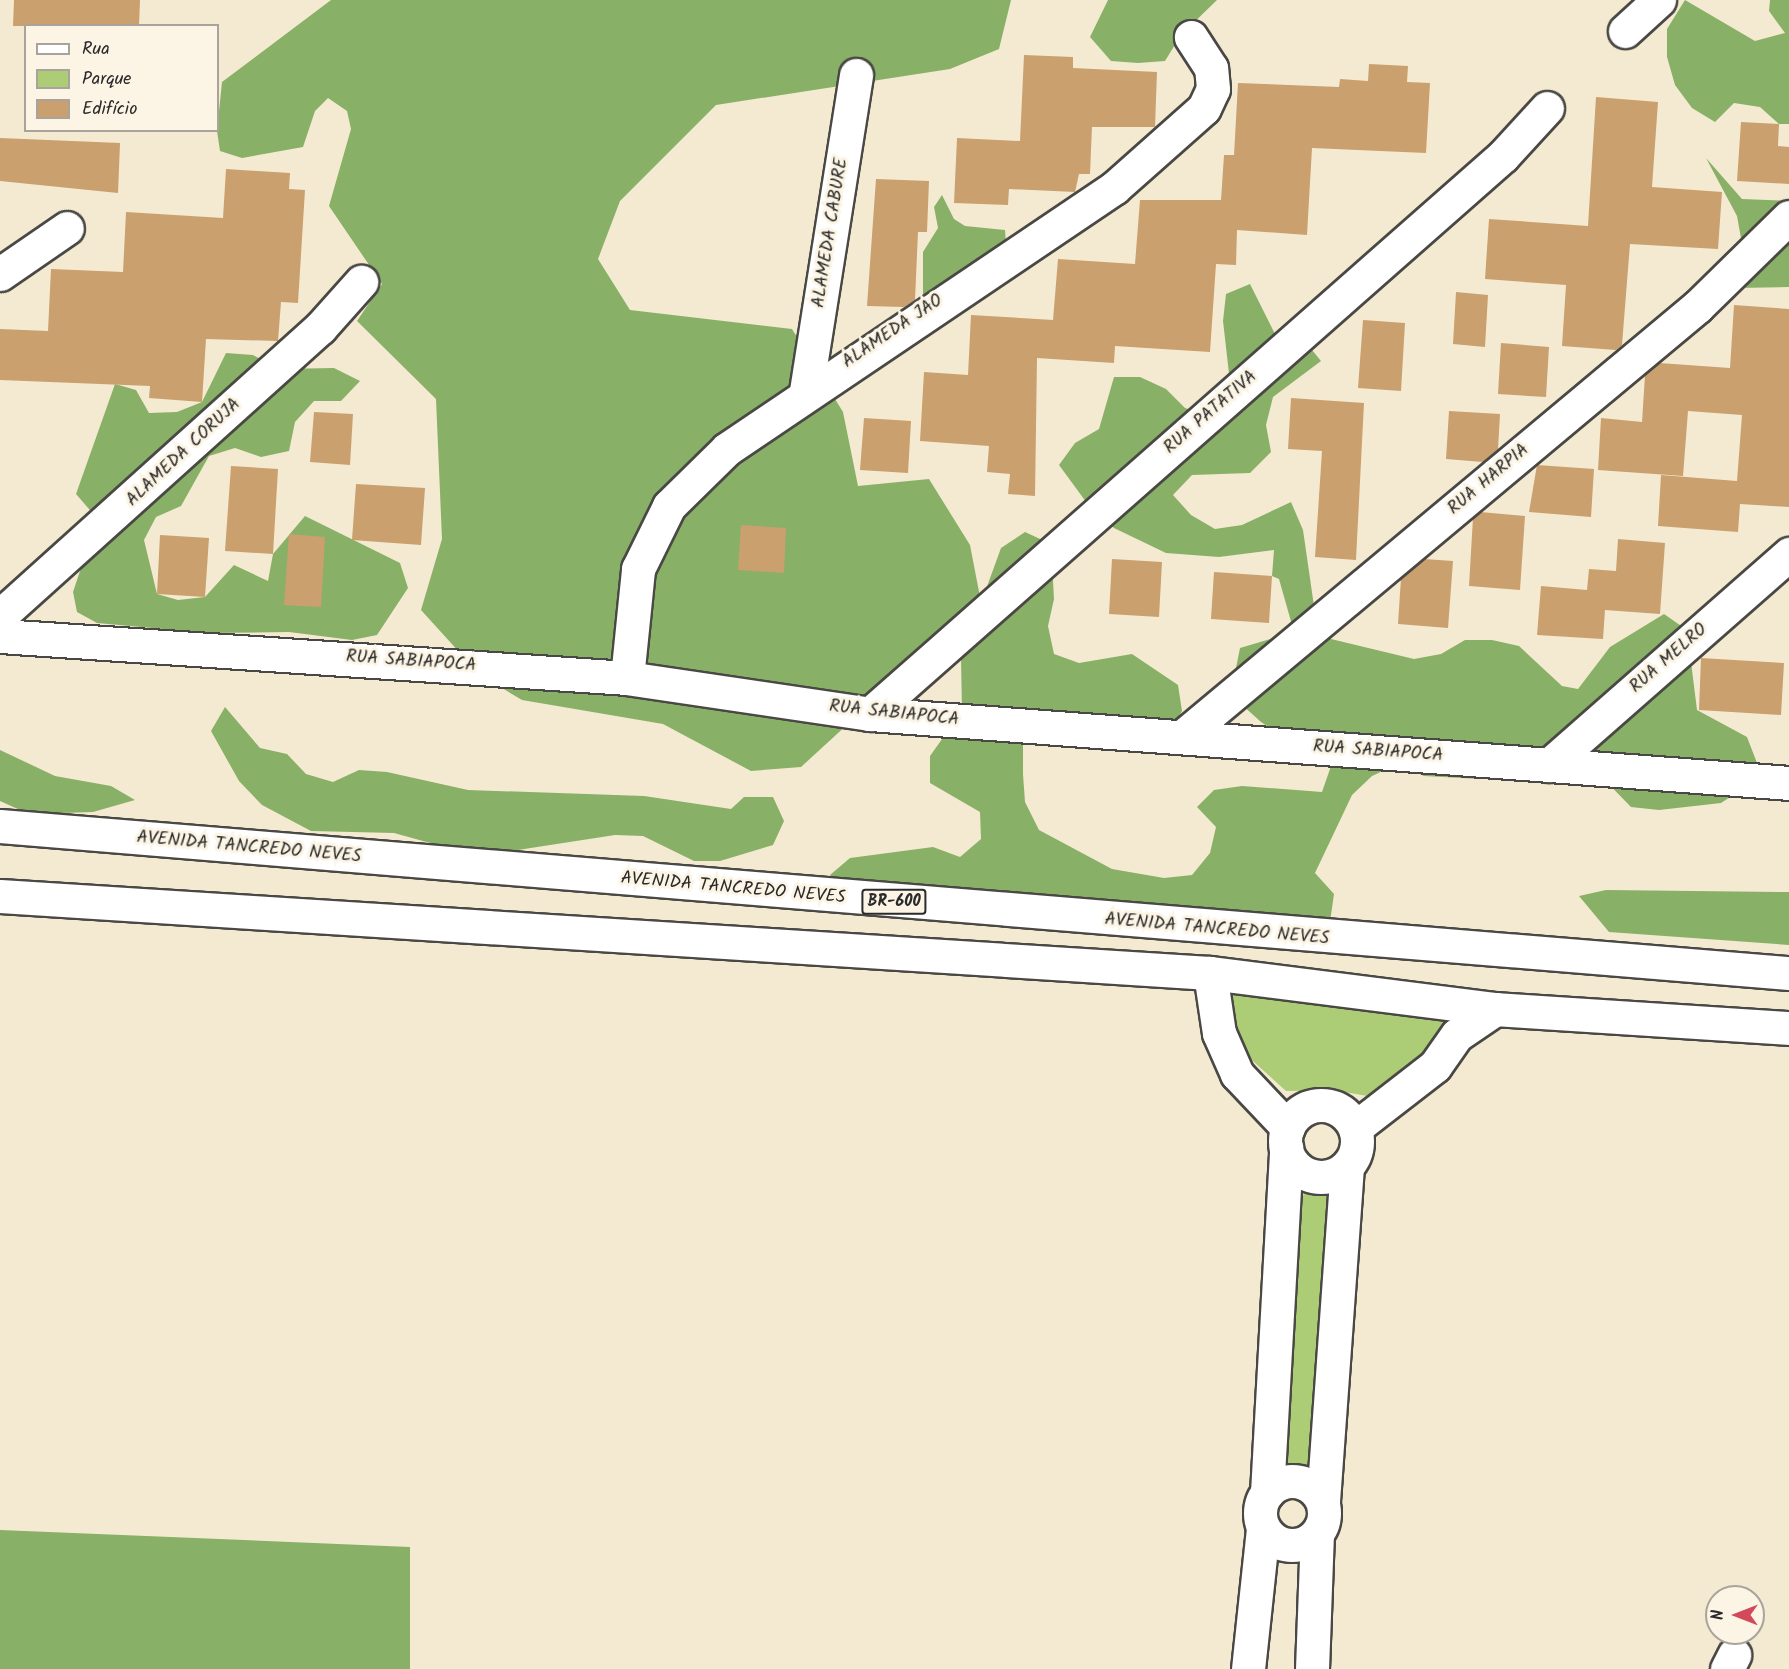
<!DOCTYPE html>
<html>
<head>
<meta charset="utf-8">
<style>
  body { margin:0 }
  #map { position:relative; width:1789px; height:1669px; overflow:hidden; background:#f4ead1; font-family:Kalam,sans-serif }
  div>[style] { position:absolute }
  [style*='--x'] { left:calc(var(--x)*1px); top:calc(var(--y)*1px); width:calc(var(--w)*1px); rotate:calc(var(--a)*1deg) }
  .green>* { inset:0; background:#accd76 }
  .forest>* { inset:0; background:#89b067 }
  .building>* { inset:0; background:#caa06e }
  .roads { filter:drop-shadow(2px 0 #494844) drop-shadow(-2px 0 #494844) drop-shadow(0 2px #494844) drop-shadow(0 -2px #494844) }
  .minor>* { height:33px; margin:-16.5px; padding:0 16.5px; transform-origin:16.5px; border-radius:16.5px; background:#fff }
  .minor>.ring { margin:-16.5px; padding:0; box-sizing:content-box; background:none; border:33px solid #fff; border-radius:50% }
  .major>* { height:33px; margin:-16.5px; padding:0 16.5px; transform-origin:16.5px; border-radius:16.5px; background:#fff }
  span { translate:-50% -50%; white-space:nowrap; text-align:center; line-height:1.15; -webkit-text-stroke:6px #fcf5e5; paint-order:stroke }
  .shield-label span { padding:2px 4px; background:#fcf5e5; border:2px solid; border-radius:4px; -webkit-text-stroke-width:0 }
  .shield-label { font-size:16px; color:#2b2b2b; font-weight:700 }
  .street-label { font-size:18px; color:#2b2b2b }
  .legend { position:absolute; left:24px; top:24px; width:195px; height:108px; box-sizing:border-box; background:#fcf5e5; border:2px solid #a8a49b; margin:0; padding:8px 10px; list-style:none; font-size:18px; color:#2b2b2b }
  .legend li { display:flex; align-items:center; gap:12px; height:30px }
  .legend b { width:30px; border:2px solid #a8a49b }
  .north { position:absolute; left:1705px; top:1585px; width:60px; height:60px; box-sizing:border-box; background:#fcf5e5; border:2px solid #a8a49b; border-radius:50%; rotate:270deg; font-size:16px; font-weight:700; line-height:24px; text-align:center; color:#2b2b2b }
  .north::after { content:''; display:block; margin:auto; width:21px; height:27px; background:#d1495b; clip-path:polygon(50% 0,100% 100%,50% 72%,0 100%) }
</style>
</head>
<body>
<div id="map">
  <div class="green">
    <div style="clip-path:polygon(1230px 994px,1452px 1011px,1438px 1048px,1373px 1097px,1333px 1090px,1286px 1091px,1245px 1054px,1231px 1015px)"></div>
    <div style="clip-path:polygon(1319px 1187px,1329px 1198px,1310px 1469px,1295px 1473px,1284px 1461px,1299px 1197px)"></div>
  </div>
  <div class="forest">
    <div style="clip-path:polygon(331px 0,1011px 0,999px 49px,950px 69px,716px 105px,620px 201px,598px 259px,630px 310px,792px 329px,843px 412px,858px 486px,929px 479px,970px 545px,981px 602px,801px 767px,751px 771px,663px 724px,522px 700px,480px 675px,421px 610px,442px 539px,436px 399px,357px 321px,382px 284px,329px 206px,351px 129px,347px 111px,328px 98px,315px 111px,303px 147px,242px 158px,220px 151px,217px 131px,222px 82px)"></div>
    <div style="clip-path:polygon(1108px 0,1217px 0,1181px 35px,1165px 61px,1138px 63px,1111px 61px,1090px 37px)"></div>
    <div style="clip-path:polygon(1685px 0,1755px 41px,1785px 33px,1769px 11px,1770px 0,1789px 0,1789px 124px,1779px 124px,1760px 107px,1734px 103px,1715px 122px,1692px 108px,1675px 85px,1667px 57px,1667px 29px)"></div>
    <div style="clip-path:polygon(1706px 158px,1742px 199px,1789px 201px,1789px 287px,1735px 288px,1742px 244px,1737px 216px)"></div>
    <div style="clip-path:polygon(942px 195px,954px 219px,965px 226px,1005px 230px,1006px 244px,923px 308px,923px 252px,938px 228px,934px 207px)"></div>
    <div style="clip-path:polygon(1250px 284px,1276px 336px,1303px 339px,1321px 361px,1273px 397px,1266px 425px,1271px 452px,1250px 473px,1192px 475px,1173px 495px,1191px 515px,1215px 529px,1242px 525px,1291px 502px,1303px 530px,1315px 613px,1331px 639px,1414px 659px,1441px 654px,1465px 640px,1492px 640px,1519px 646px,1562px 686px,1578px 689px,1610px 647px,1664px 614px,1687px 630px,1697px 710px,1747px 737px,1757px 763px,1744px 788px,1721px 803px,1659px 810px,1631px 807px,1593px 768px,1481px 779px,1424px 776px,1398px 764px,1372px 776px,1352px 795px,1315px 873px,1334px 894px,1330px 922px,841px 900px,830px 875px,850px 858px,933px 847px,960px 857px,981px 839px,980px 812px,930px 783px,930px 756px,962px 711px,961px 658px,1001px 548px,1025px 532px,1051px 544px,1054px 599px,1048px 626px,1054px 654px,1079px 663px,1132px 654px,1178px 685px,1182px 711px,1167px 736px,1032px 717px,1023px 744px,1023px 774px,1025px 802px,1039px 830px,1112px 869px,1164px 878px,1192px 875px,1210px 853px,1216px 827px,1197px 807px,1214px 790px,1242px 786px,1322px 792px,1331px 766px,1261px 722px,1240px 703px,1234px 678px,1240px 648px,1294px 632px,1279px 579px,1272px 576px,1274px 550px,1219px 557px,1166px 553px,1114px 528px,1092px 510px,1059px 465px,1075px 443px,1099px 429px,1114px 377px,1140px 377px,1166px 389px,1185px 408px,1211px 416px,1232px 400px,1223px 321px,1226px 294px)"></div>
    <div style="clip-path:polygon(226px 353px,253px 355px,278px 369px,334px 368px,360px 381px,341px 401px,314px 401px,295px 422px,289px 451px,261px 457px,235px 448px,209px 456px,181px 506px,156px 517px,144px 540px,157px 594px,178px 600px,205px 597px,234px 565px,268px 581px,273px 554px,305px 516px,400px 563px,408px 588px,377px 635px,352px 640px,289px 632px,207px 633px,97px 623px,77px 612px,73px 592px,82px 565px,103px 536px,95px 516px,76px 494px,115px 384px,136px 390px,149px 413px,177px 412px,202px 402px)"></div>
    <div style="clip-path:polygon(225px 707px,260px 748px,287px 754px,306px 774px,333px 782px,359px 770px,387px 772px,468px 790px,644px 796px,731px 809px,744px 797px,773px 797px,784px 821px,773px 845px,720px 861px,694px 861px,643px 836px,615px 835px,505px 852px,452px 849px,394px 833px,311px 831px,262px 805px,239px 781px,211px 731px)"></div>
    <div style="clip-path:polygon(0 750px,55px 776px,111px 786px,135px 800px,93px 812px,29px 814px,0 801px)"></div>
    <div style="clip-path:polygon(1606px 890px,1789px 892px,1789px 945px,1609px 932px,1579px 896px)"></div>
    <div style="clip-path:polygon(0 1530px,410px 1547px,410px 1669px,0 1669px)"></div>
  </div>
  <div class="building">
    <div style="clip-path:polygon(14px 0,140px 0,139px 26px,13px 26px)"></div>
    <div style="clip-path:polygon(1024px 55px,1073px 57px,1073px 68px,1157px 72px,1155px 127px,1092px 127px,1090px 174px,1079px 174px,1075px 192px,1009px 189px,1008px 205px,954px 203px,957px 138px,1020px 141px)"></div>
    <div style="clip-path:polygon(1369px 64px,1408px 66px,1407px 82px,1430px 83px,1426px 153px,1312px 148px,1307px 235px,1237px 230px,1236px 265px,1216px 264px,1210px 352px,1115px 346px,1114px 363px,1037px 358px,1035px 496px,1008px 494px,1010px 474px,987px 472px,989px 446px,920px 441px,924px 372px,968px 375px,971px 315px,1053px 320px,1058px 259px,1135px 264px,1140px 200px,1221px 200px,1224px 155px,1234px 155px,1238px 83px,1339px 87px,1340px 79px,1368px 81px)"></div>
    <div style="clip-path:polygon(1596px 97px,1658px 102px,1652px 187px,1722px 192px,1718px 249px,1630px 244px,1622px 345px,1616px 350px,1562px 346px,1566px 285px,1485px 279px,1489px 219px,1588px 226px)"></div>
    <div style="clip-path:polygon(1741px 122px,1779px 124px,1778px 146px,1789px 147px,1789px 184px,1737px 181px)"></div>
    <div style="clip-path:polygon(0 138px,120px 143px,118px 193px,0 181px)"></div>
    <div style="clip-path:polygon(226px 169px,290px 173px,289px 189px,305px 190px,298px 303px,281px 302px,278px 341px,206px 339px,202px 402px,149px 398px,150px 386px,0 380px,0 329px,48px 331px,51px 269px,123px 272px,126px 212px,223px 218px)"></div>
    <div style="clip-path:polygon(876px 179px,929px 181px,927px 232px,918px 232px,915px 300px,904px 307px,867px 306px)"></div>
    <div style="clip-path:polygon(1456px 292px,1488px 295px,1485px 347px,1453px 344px)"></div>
    <div style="clip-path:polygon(1734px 305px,1789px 309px,1789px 507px,1740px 504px,1738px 532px,1658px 526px,1661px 475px,1737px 481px,1742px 415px,1688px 411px,1683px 476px,1598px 470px,1601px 418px,1642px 422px,1645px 375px,1659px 363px,1730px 368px)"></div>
    <div style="clip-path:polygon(1363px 320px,1405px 323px,1401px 391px,1358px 388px)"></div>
    <div style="clip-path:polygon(1501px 343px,1549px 347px,1546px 397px,1498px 394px)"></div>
    <div style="clip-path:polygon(1291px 398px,1364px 403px,1356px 560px,1315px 557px,1322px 451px,1288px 449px)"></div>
    <div style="clip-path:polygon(1449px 411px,1500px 414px,1498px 449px,1483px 462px,1446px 459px)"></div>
    <div style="clip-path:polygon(314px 412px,353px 414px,350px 465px,310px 462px)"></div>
    <div style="clip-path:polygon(864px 418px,911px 421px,908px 473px,860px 470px)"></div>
    <div style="clip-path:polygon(1537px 465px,1594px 469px,1591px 517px,1529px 512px)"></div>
    <div style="clip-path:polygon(231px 466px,278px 469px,273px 554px,225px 551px)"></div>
    <div style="clip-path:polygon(356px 484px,425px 488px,421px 545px,352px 540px)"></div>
    <div style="clip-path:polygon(1480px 512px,1525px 516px,1520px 590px,1469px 586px,1473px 518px)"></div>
    <div style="clip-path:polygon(741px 525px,786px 528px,784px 573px,738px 570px)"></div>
    <div style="clip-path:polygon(289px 534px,325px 537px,321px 607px,284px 605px)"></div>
    <div style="clip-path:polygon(160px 535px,209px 538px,205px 597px,157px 594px)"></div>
    <div style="clip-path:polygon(1618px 539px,1665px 543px,1660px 614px,1605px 610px,1603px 639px,1537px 635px,1541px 586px,1587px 590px,1589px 569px,1616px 571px)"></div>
    <div style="clip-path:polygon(1112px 559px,1162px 562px,1159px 617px,1109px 614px)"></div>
    <div style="clip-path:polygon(1424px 559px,1453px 561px,1448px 628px,1398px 624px,1401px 578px)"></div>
    <div style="clip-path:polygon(1214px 572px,1272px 576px,1269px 623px,1211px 619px)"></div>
    <div style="clip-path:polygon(1701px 658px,1784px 663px,1781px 715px,1699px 710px)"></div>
  </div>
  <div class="roads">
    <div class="minor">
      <div style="--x:1625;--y:31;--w:46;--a:-42.4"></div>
      <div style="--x:0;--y:274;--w:81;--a:-34.5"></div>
      <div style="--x:806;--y:391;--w:320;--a:-81"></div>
      <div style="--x:0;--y:616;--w:431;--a:-42"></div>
      <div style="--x:320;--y:328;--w:62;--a:-48.3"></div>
      <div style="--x:0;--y:636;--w:628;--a:3.83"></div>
      <div style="--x:627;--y:678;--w:246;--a:8.4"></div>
      <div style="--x:870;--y:714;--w:922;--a:4.29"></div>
      <div style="--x:627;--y:678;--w:110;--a:-84.2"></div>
      <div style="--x:638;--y:569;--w:70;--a:-63.8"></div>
      <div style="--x:669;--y:506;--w:81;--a:-44.5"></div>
      <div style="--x:727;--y:449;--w:467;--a:-34"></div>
      <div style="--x:1114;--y:188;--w:120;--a:-41.6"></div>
      <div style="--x:1204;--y:108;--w:21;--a:-65"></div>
      <div style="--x:1213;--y:89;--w:21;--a:-95"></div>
      <div style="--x:1211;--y:68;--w:37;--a:-123"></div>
      <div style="--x:870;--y:714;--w:844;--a:-41.4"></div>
      <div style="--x:1503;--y:156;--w:65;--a:-47.5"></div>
      <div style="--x:1182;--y:737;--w:672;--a:-39.87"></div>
      <div style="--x:1698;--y:306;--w:127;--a:-44.4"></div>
      <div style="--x:1549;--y:765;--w:320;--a:-41.3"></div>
      <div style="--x:1210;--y:973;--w:61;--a:81.5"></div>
      <div style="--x:1219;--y:1033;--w:45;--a:66.3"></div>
      <div style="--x:1237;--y:1074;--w:74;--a:46.6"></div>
      <div class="ring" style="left:1285px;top:1105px;width:39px;height:39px"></div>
      <div style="--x:1355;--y:1128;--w:101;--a:-37.8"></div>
      <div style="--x:1435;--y:1066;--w:38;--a:-55"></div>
      <div style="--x:1457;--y:1035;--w:46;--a:-34.4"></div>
      <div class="ring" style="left:1260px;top:1481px;width:31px;height:31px"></div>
      <div style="--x:1267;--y:1493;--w:346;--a:-86.8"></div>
      <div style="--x:1323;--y:1501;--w:335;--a:-85.9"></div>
      <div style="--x:1248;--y:1669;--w:141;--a:-83.9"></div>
      <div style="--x:1312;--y:1669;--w:134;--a:-87.9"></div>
      <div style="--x:1727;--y:1669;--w:16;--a:-63"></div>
    </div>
    <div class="major">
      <div style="--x:0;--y:826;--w:1795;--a:4.7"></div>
      <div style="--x:0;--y:896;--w:1212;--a:3.64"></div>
      <div style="--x:1210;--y:973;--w:287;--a:7.2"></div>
      <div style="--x:1495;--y:1009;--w:295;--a:3.7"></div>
    </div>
  </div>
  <div class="shield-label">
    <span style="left:894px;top:902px">BR-600</span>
  </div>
  <div class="street-label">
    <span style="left:831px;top:233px;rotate:-81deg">ALAMEDA CABURE</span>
    <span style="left:893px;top:332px;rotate:-34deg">ALAMEDA JAO</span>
    <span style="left:1211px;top:413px;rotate:-41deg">RUA PATATIVA</span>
    <span style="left:184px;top:453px;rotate:-43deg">ALAMEDA CORUJA</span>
    <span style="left:1489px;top:480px;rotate:-40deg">RUA HARPIA</span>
    <span style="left:1669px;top:659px;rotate:-41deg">RUA MELRO</span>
    <span style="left:411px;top:662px;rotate:4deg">RUA SABIAPOCA</span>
    <span style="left:894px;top:714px;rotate:6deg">RUA SABIAPOCA</span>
    <span style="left:1378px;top:752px;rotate:4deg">RUA SABIAPOCA</span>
    <span style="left:249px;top:848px;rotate:5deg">AVENIDA TANCREDO NEVES</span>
    <span style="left:733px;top:889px;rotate:5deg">AVENIDA TANCREDO NEVES</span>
    <span style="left:1217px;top:930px;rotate:5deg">AVENIDA TANCREDO NEVES</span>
  </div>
  <ul class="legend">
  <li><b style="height:8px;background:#fff"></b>Rua</li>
  <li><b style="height:16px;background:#accd76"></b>Parque</li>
  <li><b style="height:16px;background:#caa06e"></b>Edifício</li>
  </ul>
  <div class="north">N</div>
</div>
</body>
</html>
